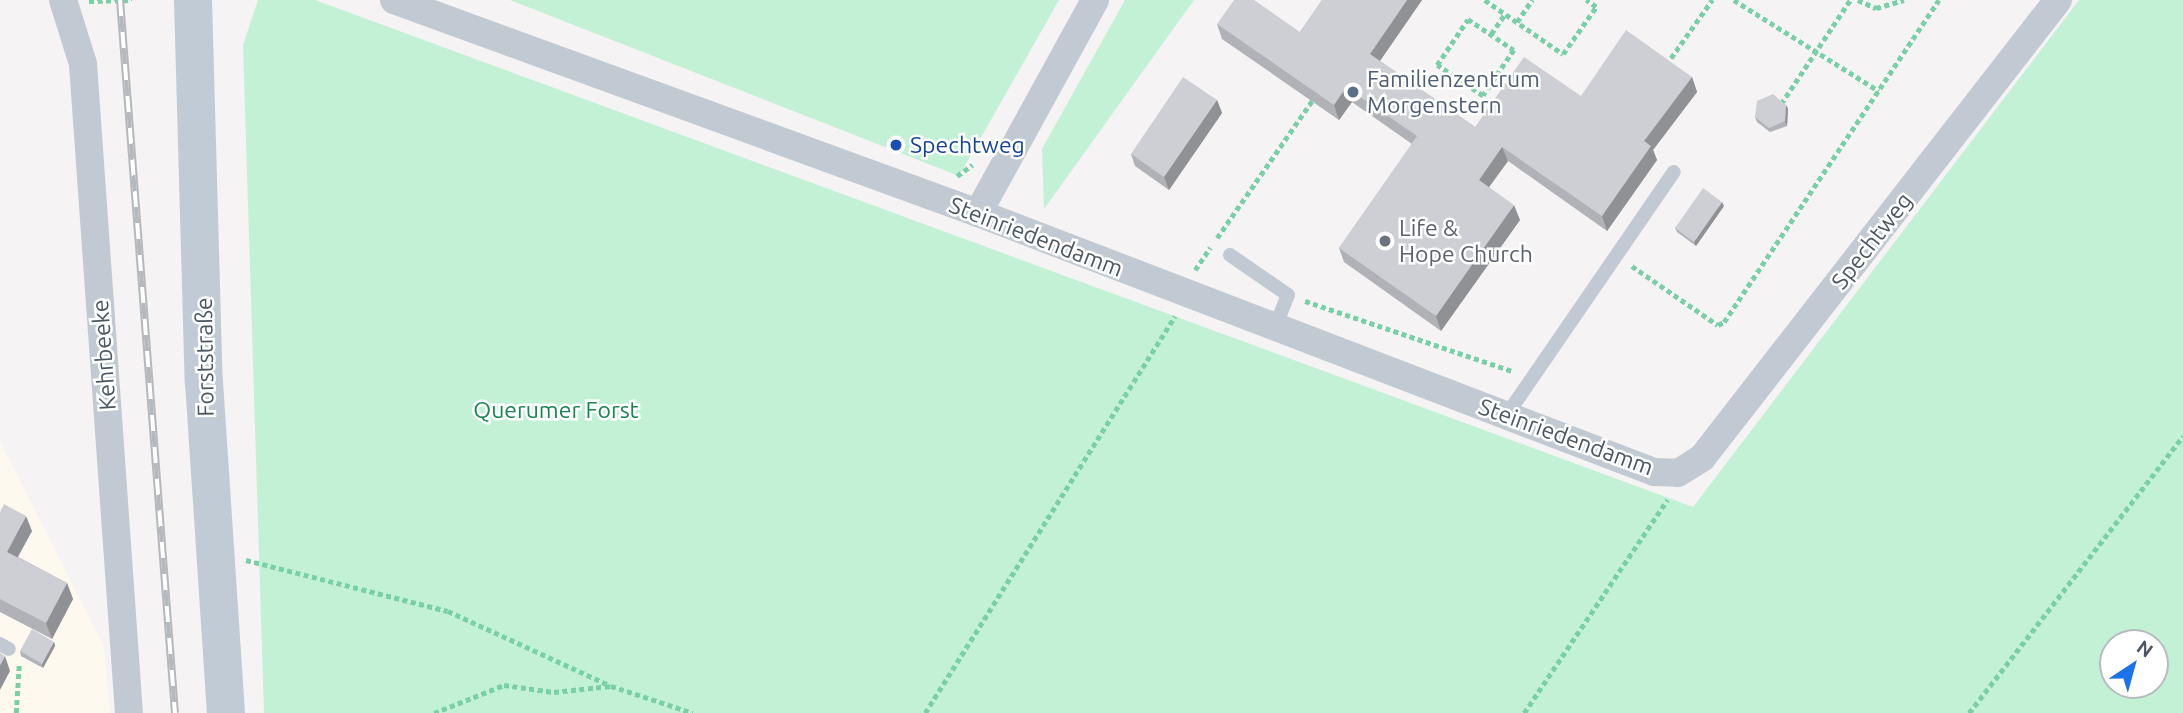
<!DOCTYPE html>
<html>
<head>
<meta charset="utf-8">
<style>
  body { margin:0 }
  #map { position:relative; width:2183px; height:713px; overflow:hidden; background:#f5f3f3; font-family:Ubuntu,sans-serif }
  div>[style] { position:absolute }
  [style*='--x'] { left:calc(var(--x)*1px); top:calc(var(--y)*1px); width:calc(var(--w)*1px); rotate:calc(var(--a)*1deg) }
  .commercial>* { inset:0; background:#fdf9ef }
  .green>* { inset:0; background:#c3f1d5 }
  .path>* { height:4.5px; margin-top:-2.25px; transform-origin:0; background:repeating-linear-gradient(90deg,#7ad0a6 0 5px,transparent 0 8.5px) }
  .service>* { height:14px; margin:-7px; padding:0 7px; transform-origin:7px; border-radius:7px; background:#c1cad2 }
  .minor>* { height:28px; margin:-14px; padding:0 14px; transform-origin:14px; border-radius:14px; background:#c1cad2 }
  .secondary>* { height:38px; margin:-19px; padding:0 19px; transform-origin:19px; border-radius:19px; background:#c1cbd6 }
  .rail>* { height:8px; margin-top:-4px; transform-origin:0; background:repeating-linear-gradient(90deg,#fff 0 16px,#b5b8bd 0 32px); box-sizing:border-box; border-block:2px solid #b5b8bd }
  .wall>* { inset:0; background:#b0b2b7 }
  .shaded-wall>* { inset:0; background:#909195 }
  .building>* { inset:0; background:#cdcfd5 }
  .dots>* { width:19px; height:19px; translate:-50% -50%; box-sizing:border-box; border:4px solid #fff; border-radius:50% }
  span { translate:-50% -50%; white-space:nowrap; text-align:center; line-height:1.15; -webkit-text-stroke:5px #fff; paint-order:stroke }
  .service-label { font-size:23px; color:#4e5e75 }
  .left { translate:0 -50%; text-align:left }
  .transit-label { font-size:23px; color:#164399 }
  .worship-label { font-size:23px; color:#5b616d }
  .street-label { font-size:23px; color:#4a5661 }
  .park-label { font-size:23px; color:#17864f }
  .north { position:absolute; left:2099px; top:629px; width:70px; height:70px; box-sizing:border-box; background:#fff; border:2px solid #b7bbc0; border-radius:50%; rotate:36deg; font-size:19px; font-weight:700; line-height:28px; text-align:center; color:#4a5661 }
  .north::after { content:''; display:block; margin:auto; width:24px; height:32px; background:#1a73e8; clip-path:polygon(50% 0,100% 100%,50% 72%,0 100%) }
</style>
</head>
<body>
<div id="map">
  <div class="commercial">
    <div style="clip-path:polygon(0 442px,104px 646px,110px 713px,0 713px)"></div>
  </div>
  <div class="green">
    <div style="clip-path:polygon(evenodd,258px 0,315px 0,1693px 507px,2079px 0,2183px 0,2183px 713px,264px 713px,243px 45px,258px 0,2113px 643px,2155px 643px,2155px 685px,2113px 685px,2113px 643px)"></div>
    <div style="clip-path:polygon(510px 0,1059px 0,959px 176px)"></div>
    <div style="clip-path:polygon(1125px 0,1194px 0,1044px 209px,1042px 149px)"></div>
  </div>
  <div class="path">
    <div style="--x:1485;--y:0;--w:95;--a:34.7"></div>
    <div style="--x:1563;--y:54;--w:57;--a:-54.9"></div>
    <div style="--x:1596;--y:7;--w:12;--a:-145"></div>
    <div style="--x:1734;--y:0;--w:171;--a:32.1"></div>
    <div style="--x:1858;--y:0;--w:20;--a:24"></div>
    <div style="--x:1876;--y:8;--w:29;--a:-16"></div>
    <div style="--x:89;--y:1;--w:43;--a:-1.3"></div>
    <div style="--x:1468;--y:19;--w:55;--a:34"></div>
    <div style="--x:1514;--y:50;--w:55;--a:124"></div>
    <div style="--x:1483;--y:96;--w:55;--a:-146"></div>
    <div style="--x:1437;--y:65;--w:55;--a:-56"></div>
    <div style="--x:1517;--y:22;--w:27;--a:-56"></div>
    <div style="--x:1491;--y:34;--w:24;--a:-55"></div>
    <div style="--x:1666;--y:65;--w:80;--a:-54.7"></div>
    <div style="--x:1781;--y:104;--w:125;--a:-56.4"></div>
    <div style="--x:957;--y:176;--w:19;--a:-36"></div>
    <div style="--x:1217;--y:238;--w:167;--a:-55.3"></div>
    <div style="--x:1632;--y:266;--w:104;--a:34.5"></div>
    <div style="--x:1718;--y:325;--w:7;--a:-27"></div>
    <div style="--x:1724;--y:322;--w:387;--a:-56.3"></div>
    <div style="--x:1195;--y:270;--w:27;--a:-56"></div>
    <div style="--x:1305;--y:301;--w:219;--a:18.7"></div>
    <div style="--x:246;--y:560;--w:208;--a:14.2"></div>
    <div style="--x:448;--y:611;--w:179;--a:24.7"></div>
    <div style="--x:16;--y:713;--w:48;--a:-86.4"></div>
    <div style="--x:434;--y:713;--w:75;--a:-21.8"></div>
    <div style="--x:504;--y:685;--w:50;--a:8"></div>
    <div style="--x:554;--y:692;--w:57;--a:-6"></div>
    <div style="--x:611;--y:686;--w:86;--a:18.2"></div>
    <div style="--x:925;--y:713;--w:469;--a:-57.8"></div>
    <div style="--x:1524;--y:713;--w:257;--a:-56.1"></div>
    <div style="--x:1969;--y:713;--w:350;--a:-52.3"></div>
  </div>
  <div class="service">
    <div style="--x:1230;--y:255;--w:70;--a:34.6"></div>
    <div style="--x:1288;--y:295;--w:37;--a:112"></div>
    <div style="--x:1506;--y:416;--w:296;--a:-55.5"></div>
    <div style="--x:0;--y:644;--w:10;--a:29"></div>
  </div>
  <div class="minor">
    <div style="--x:63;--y:0;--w:67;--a:72.6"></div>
    <div style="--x:83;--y:64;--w:651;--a:85.95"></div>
    <div style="--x:394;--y:0;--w:622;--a:20.04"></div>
    <div style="--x:978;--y:213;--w:724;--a:20.96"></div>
    <div style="--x:1654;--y:472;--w:24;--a:2"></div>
    <div style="--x:1678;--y:473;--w:28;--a:-32"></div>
    <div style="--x:1702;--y:458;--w:580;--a:-52.14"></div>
    <div style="--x:978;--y:213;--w:243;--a:-61.2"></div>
  </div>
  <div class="secondary">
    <div style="--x:193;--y:0;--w:382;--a:88.4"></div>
    <div style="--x:204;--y:382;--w:332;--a:86.2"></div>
  </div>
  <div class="rail">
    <div style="--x:120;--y:0;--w:715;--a:85.59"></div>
  </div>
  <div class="wall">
    <div style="clip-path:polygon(1322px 0,1422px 0,1380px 61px,1475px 127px,1581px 96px,1692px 77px,1697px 92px,1653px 150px,1657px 160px,1607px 231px,1508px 161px,1489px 187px,1520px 220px,1441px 331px,1344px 262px,1339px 248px,1412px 144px,1352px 102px,1339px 120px,1222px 39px,1217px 24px,1300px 32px)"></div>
    <div style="clip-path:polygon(1217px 100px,1222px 113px,1169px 190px,1135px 166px,1131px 154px)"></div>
    <div style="clip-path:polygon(1786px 105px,1788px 109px,1787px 126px,1770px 132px,1757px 122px,1755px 117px)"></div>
    <div style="clip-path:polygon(1724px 206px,1696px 246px,1677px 232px,1675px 228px)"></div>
    <div style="clip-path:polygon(0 512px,32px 531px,18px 557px,67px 583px,73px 599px,52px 639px,0 612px)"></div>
    <div style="clip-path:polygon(54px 642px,55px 646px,43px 668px,21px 656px,20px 651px)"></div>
  </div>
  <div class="shaded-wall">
    <div style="clip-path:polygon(1407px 0,1422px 0,1375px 68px,1370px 54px)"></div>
    <div style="clip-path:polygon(1692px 77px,1697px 92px,1653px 150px,1657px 160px,1607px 231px,1602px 216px,1644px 141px)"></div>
    <div style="clip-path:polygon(1346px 87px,1352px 102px,1339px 120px,1334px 105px)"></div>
    <div style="clip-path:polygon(1217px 100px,1222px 113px,1169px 190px,1164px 177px)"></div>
    <div style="clip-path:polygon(1786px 105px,1788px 109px,1787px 126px,1785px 121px)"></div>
    <div style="clip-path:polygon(1502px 147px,1508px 161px,1484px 194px,1479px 180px)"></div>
    <div style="clip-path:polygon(1722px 202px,1724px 206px,1696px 246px,1694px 242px)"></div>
    <div style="clip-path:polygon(1514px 205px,1520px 220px,1441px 331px,1436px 316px)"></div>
    <div style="clip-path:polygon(26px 516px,32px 531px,12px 567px,7px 552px)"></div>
    <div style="clip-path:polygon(67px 583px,73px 599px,52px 639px,46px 623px)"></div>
    <div style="clip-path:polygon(54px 642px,55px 646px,43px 668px,42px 664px)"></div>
    <div style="clip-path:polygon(5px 656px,10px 671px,0 690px,0 665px)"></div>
  </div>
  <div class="building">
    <div style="clip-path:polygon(1234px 0,1254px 0,1300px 32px,1322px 0,1407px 0,1370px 54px,1475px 127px,1524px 57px,1581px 96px,1626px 30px,1692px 77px,1644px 141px,1651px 146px,1602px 216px,1502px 147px,1479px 180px,1514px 205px,1436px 316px,1339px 248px,1417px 136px,1346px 87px,1334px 105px,1217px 24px)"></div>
    <div style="clip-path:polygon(1183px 77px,1217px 100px,1164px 177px,1131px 154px)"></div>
    <div style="clip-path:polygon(1773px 94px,1786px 105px,1785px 121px,1769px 128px,1755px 117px,1757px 101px)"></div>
    <div style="clip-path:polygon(1703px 188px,1722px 202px,1694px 242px,1675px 228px)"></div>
    <div style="clip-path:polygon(4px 504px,26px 516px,7px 552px,67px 583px,46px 623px,0 599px,0 512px)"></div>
    <div style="clip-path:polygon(32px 629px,54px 642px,42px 664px,20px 651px)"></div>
    <div style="clip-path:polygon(0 653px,5px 656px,0 665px)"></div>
  </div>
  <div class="dots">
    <div style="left:1353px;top:92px;background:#5c6f8a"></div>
    <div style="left:896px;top:145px;background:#1a4fb4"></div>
    <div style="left:1385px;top:241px;background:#6b7280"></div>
  </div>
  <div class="service-label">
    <span class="left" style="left:1367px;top:92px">Familienzentrum<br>Morgenstern</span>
  </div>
  <div class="transit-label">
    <span class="left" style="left:910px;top:145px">Spechtweg</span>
  </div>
  <div class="worship-label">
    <span class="left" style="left:1399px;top:241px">Life &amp;<br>Hope Church</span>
  </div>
  <div class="street-label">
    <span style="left:1036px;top:237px;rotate:21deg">Steinriedendamm</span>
    <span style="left:1872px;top:241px;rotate:-52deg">Spechtweg</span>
    <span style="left:104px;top:355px;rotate:-94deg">Kehrbeeke</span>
    <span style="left:205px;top:357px;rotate:-91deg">Forststraße</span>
    <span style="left:1566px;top:437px;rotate:20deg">Steinriedendamm</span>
  </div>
  <div class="park-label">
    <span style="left:556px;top:410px">Querumer Forst</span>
  </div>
  <div class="north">N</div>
</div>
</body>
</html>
